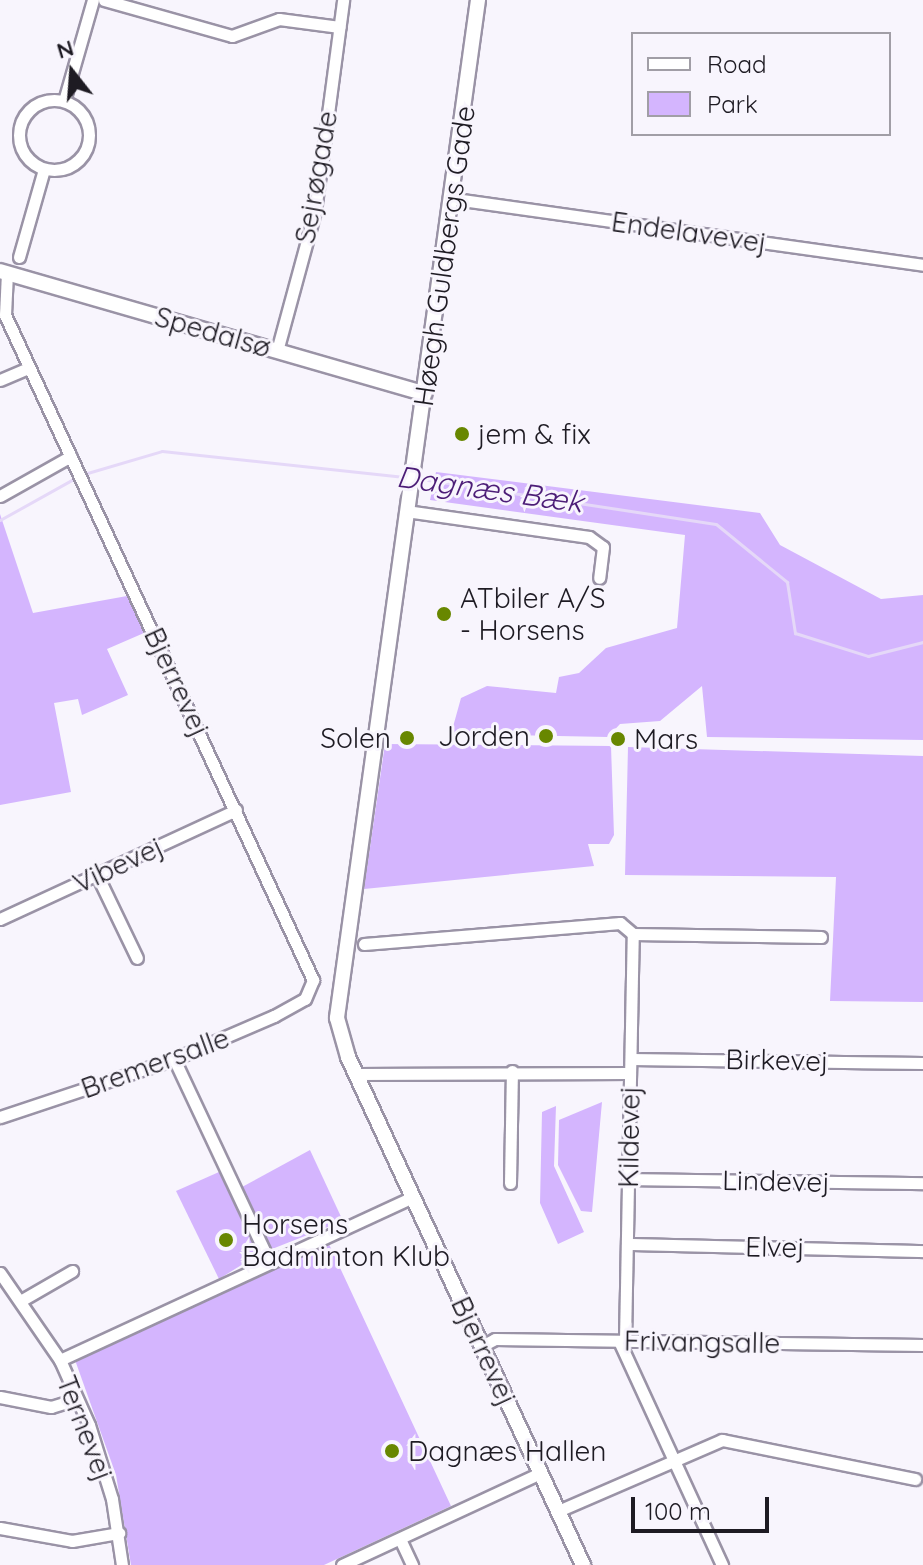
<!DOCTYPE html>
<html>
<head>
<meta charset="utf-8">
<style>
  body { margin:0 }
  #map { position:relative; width:923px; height:1565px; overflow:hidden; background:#f8f5fd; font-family:Quicksand,sans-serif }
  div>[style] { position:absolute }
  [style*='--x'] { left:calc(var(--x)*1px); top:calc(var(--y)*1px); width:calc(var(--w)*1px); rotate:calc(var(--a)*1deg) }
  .green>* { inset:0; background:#d4b5fe }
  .stream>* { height:3px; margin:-1.5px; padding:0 1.5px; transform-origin:1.5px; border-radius:1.5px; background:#e5d8f8 }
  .roads { filter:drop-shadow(2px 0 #9a93a6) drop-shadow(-2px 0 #9a93a6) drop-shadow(0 2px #9a93a6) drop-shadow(0 -2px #9a93a6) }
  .street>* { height:11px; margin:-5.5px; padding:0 5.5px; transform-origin:5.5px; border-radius:5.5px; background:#fff }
  .street>.ring { margin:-5.5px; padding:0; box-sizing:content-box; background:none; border:11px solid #fff; border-radius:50% }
  .secondary>* { height:14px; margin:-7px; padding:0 7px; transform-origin:7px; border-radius:7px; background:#fff }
  .dots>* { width:22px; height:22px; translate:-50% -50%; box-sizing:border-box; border:4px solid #f8f5fd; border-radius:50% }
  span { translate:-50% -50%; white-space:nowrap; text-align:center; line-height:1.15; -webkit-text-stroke:6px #f8f5fd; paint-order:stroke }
  .street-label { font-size:28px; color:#1e1b23 }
  .poi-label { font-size:28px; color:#1e1b23 }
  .left { translate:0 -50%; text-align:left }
  .right { translate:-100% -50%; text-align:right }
  .water-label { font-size:30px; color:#4c1d77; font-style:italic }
  .legend { position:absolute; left:631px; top:32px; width:260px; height:104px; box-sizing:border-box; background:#f8f5fd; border:2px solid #a19ea6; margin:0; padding:10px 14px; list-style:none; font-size:24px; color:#1e1b23 }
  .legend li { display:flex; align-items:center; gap:16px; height:40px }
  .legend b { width:40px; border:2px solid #a19ea6 }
  .north { position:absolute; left:32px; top:32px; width:80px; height:80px; -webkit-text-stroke:6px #f8f5fd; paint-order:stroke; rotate:343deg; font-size:22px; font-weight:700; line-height:32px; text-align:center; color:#1e1b23 }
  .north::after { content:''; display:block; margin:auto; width:28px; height:36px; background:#1e1b23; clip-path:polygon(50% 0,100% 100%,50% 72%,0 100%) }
  .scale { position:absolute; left:631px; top:1497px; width:138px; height:36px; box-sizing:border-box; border:4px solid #1e1b23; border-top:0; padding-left:10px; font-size:24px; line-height:28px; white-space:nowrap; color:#1e1b23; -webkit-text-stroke:6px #f8f5fd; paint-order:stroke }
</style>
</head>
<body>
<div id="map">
  <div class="green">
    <div style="clip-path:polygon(436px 472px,760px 513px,780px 545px,881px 599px,923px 595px,923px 740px,707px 737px,702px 686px,660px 721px,620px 724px,608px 737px,451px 734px,461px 698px,487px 686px,556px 693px,559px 677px,579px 673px,606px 648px,677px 628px,685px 535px,430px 500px)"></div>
    <div style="clip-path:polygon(0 514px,33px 613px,127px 596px,144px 633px,107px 649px,128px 695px,82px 715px,78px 699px,54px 703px,71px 792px,0 805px)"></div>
    <div style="clip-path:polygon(385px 744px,611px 746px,614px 835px,609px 844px,588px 844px,594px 866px,364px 889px)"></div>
    <div style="clip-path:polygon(628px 747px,923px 756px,923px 1002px,830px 1001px,836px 877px,625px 875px)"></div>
    <div style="clip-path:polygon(602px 1102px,592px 1212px,581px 1211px,558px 1165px,559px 1120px)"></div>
    <div style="clip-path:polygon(556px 1106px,554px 1166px,584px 1232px,558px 1244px,540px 1203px,542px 1112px)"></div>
    <div style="clip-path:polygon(310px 1150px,343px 1221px,272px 1249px,242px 1187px)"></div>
    <div style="clip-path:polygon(219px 1172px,259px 1254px,219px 1279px,176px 1191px)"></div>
    <div style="clip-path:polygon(328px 1242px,451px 1506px,324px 1565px,131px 1565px,116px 1475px,75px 1360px)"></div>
  </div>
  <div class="stream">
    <div style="--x:84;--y:474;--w:81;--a:-16.4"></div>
    <div style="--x:162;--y:451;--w:246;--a:6.1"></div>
    <div style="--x:415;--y:478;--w:304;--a:8.7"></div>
    <div style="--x:716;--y:524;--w:92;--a:39.2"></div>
    <div style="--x:787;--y:582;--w:52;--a:81.1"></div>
    <div style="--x:795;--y:633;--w:77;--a:17.5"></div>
    <div style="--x:868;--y:656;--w:57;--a:-14.3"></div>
    <div style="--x:0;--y:520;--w:88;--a:-29.2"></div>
  </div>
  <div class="roads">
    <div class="street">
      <div style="--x:104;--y:0;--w:133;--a:15.7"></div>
      <div style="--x:232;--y:36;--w:50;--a:-19.9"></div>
      <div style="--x:279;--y:19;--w:61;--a:7.6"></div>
      <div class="ring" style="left:19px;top:100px;width:59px;height:59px"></div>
      <div style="--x:64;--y:101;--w:105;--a:-74"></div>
      <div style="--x:455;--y:199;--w:473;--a:8"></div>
      <div style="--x:19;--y:257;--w:91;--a:-74.1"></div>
      <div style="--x:277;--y:351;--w:145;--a:-74.8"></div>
      <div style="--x:315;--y:211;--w:213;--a:-82.4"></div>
      <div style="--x:0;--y:380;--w:30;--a:-23"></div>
      <div style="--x:0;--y:496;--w:81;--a:-29.4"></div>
      <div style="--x:406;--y:511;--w:185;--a:8.1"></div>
      <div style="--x:589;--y:537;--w:17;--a:36"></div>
      <div style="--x:603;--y:547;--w:31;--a:97"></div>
      <div style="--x:97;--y:875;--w:92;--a:64.3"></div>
      <div style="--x:0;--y:919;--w:260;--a:-24.8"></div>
      <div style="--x:364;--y:944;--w:257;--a:-4.7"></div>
      <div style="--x:620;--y:923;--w:17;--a:40"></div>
      <div style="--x:633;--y:934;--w:188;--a:0.9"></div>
      <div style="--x:174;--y:1059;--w:225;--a:64.8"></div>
      <div style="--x:631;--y:1059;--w:292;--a:0.8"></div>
      <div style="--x:356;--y:1074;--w:274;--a:-0.2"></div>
      <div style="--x:0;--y:1117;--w:183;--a:-18.4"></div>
      <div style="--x:174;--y:1059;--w:109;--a:-23.3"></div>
      <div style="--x:274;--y:1016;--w:35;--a:-29"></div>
      <div style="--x:305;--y:999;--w:21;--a:-67"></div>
      <div style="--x:313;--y:980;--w:733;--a:-114.85"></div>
      <div style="--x:5;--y:315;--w:42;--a:-87.3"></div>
      <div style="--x:629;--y:1179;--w:294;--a:0.8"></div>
      <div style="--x:510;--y:1183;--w:112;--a:-89"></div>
      <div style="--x:627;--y:1244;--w:296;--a:1.4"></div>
      <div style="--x:0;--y:1273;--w:106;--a:55.4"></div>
      <div style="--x:60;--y:1360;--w:71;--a:66"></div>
      <div style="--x:89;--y:1425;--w:77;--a:72.7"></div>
      <div style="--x:112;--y:1499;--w:67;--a:81.4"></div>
      <div style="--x:22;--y:1300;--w:58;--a:-30.1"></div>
      <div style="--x:625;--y:1340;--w:406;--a:-88.9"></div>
      <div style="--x:619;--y:1341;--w:247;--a:65.3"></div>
      <div style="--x:482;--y:1346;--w:15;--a:-28"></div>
      <div style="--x:495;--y:1339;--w:428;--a:0.8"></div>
      <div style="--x:60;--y:1360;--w:389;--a:-24.8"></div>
      <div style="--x:0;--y:1397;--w:52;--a:11.1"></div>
      <div style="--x:51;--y:1407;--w:27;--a:-17"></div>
      <div style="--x:558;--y:1511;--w:179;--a:-23.4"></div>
      <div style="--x:722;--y:1440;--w:197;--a:11.4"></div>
      <div style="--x:0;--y:1528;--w:73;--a:10.2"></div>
      <div style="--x:72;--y:1541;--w:48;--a:-9.7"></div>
      <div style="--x:400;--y:1539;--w:29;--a:65"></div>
      <div style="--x:342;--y:1565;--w:218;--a:-24.9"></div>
    </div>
    <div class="secondary">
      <div style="--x:478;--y:0;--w:1028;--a:97.89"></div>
      <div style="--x:337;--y:1018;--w:41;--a:74.2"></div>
      <div style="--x:348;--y:1057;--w:560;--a:65.17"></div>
      <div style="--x:0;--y:271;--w:442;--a:16.1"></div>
    </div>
  </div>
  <div class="dots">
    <div style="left:462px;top:434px;background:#688700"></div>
    <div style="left:444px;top:614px;background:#688700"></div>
    <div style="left:546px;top:736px;background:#688700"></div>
    <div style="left:407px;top:738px;background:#688700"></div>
    <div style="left:618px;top:739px;background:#688700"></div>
    <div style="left:226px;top:1240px;background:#688700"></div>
    <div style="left:392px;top:1451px;background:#688700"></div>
  </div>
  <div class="street-label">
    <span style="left:316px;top:177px;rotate:-80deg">Sejrøgade</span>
    <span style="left:689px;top:232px;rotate:8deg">Endelavevej</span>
    <span style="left:444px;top:256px;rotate:-82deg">Høegh Guldbergs Gade</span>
    <span style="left:213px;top:332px;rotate:16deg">Spedalsø</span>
    <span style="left:177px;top:682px;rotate:65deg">Bjerrevej</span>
    <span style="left:118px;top:865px;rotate:-25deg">Vibevej</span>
    <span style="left:777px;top:1060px;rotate:1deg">Birkevej</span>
    <span style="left:155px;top:1063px;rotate:-20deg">Bremersalle</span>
    <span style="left:629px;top:1137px;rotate:-89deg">Kildevej</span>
    <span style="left:776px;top:1181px;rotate:1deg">Lindevej</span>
    <span style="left:775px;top:1247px;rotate:1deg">Elvej</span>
    <span style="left:702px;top:1342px;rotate:1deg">Frivangsalle</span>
    <span style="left:484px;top:1351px;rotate:65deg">Bjerrevej</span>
    <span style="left:85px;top:1428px;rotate:69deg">Ternevej</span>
  </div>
  <div class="poi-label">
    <span class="left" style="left:478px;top:434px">jem &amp; fix</span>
    <span class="left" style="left:460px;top:614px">ATbiler A/S<br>- Horsens</span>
    <span class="right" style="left:530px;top:736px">Jorden</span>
    <span class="right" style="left:391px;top:738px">Solen</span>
    <span class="left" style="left:634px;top:739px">Mars</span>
    <span class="left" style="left:242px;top:1240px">Horsens<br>Badminton Klub</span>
    <span class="left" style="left:408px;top:1451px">Dagnæs Hallen</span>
  </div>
  <div class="water-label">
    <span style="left:490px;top:489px;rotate:8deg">Dagnæs Bæk</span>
  </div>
  <ul class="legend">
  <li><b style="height:10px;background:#fff"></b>Road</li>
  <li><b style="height:22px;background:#d4b5fe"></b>Park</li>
  </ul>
  <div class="north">N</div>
  <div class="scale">100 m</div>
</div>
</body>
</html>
